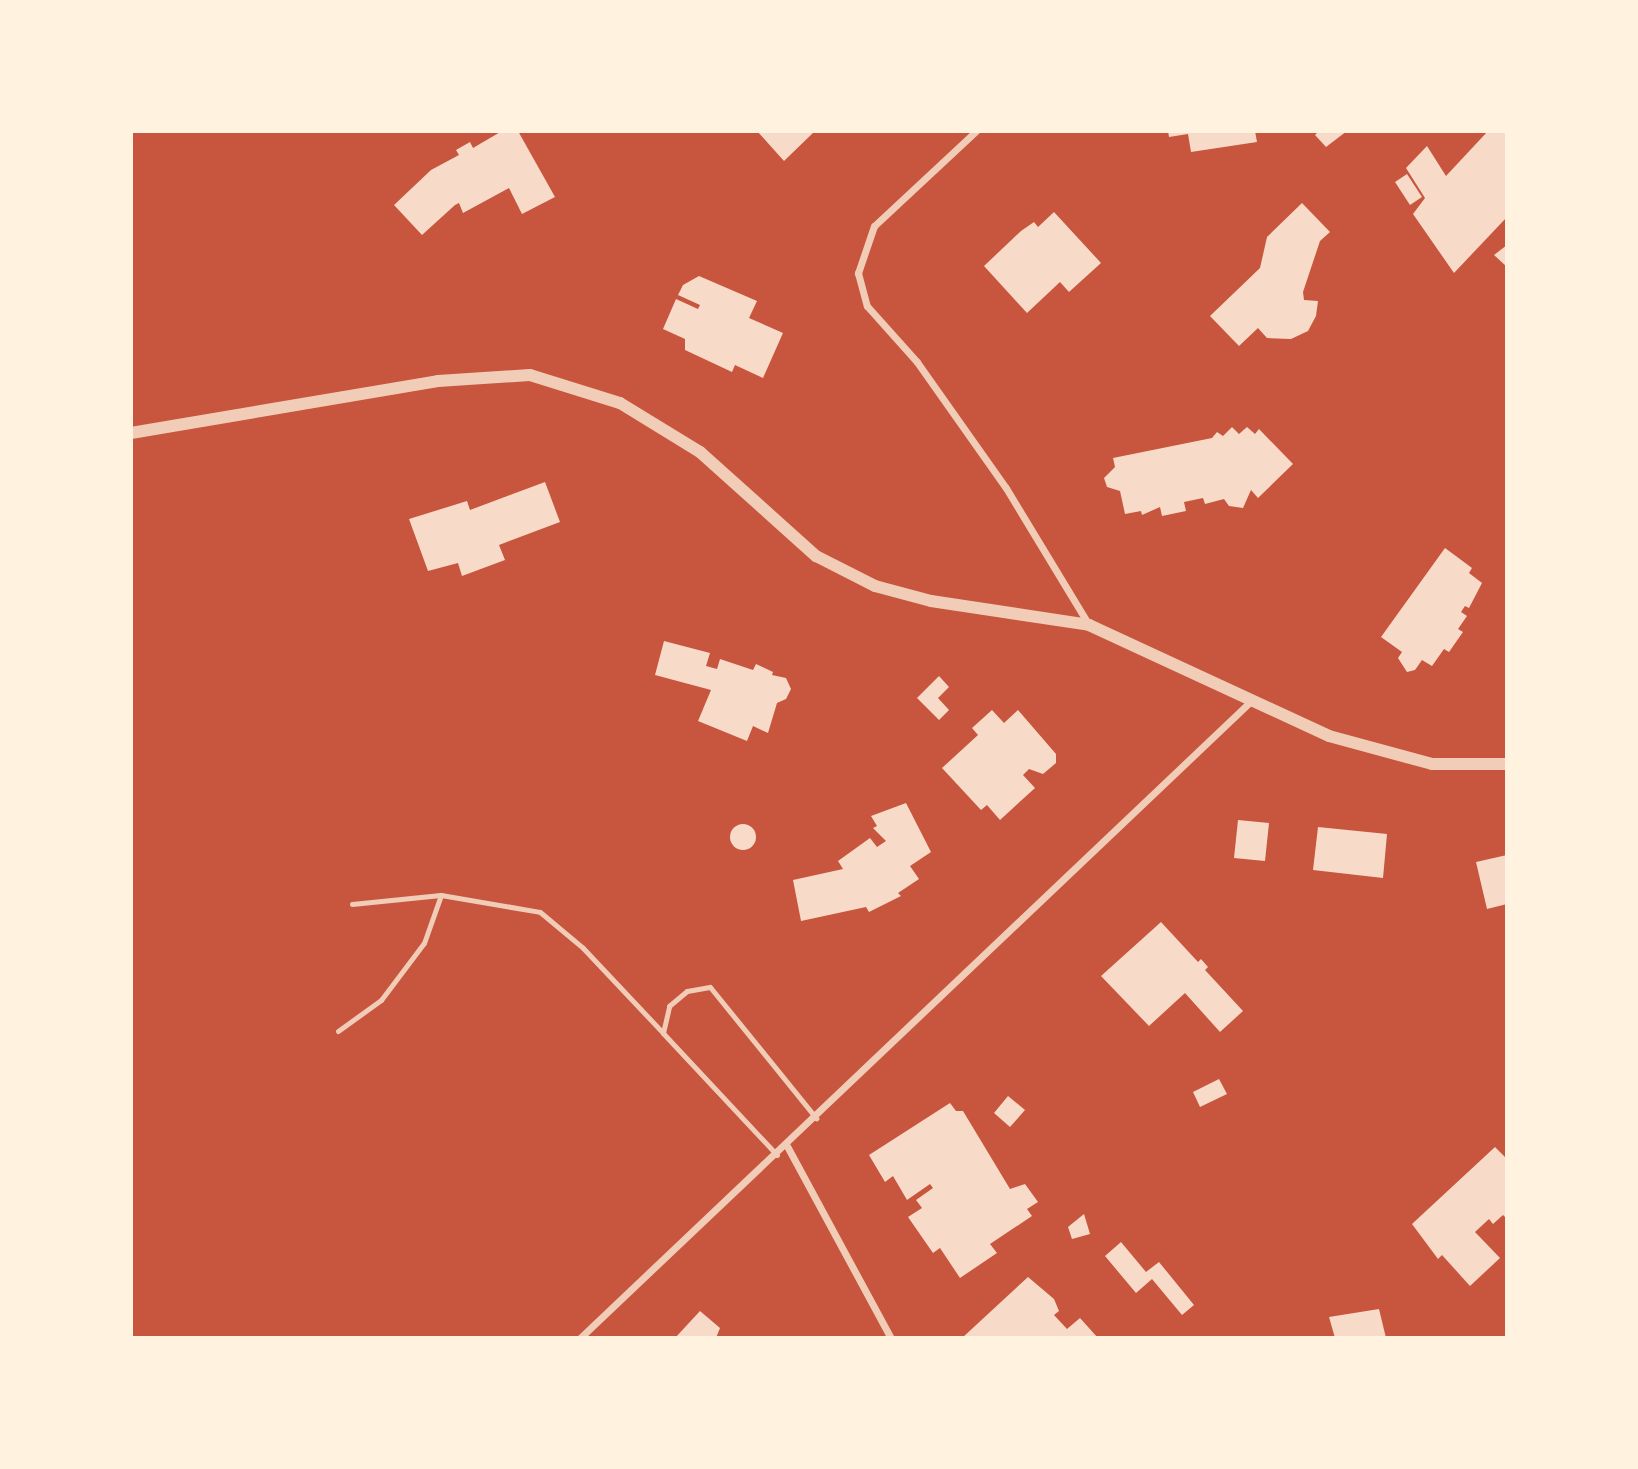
<!DOCTYPE html>
<html>
<head>
<meta charset="utf-8">
<style>
  body { margin:0 }
  #map { position:relative; width:1638px; height:1469px; overflow:hidden; background:#c8553d; font-family:"Asap Condensed",sans-serif }
  div>[style] { position:absolute }
  [style*='--x'] { left:calc(var(--x)*1px); top:calc(var(--y)*1px); width:calc(var(--w)*1px); rotate:calc(var(--a)*1deg) }
  .building>* { inset:0; background:#f7dbc8 }
  .round { border-radius:50% }
  .service>* { height:5px; margin:-2.5px; padding:0 2.5px; transform-origin:2.5px; border-radius:2.5px; background:#f1ccb7 }
  .minor>* { height:7px; margin:-3.5px; padding:0 3.5px; transform-origin:3.5px; border-radius:3.5px; background:#f1ccb7 }
  .tertiary>* { height:12px; margin:-6px; padding:0 6px; transform-origin:6px; border-radius:6px; background:#f1ccb7 }
  span { translate:-50% -50%; white-space:nowrap; text-align:center; line-height:1.15; -webkit-text-stroke:6px #fff3e0; paint-order:stroke }
  .frame { position:absolute; inset:0; border:133px solid #fff3e0; pointer-events:none }
</style>
</head>
<body>
<div id="map">
  <div class="building">
    <div style="clip-path:polygon(502px 131px,518px 131px,555px 197px,522px 214px,509px 188px,463px 213px,459px 203px,455px 205px,422px 235px,394px 205px,431px 170px,459px 155px,456px 150px,470px 142px,473px 148px)"></div>
    <div style="clip-path:polygon(757px 131px,815px 131px,784px 161px)"></div>
    <div style="clip-path:polygon(1168px 131px,1255px 131px,1257px 142px,1191px 152px,1188px 134px,1169px 137px)"></div>
    <div style="clip-path:polygon(1319px 131px,1347px 131px,1326px 147px,1315px 135px)"></div>
    <div style="clip-path:polygon(1488px 131px,1507px 131px,1507px 217px,1454px 273px,1413px 214px,1425px 198px,1406px 168px,1427px 146px,1446px 176px)"></div>
    <div style="clip-path:polygon(1407px 174px,1422px 197px,1410px 205px,1395px 182px)"></div>
    <div style="clip-path:polygon(1302px 203px,1330px 232px,1320px 241px,1303px 292px,1304px 300px,1318px 301px,1316px 316px,1308px 331px,1291px 339px,1267px 338px,1258px 328px,1239px 346px,1210px 316px,1260px 268px,1267px 237px)"></div>
    <div style="clip-path:polygon(1054px 212px,1101px 263px,1069px 292px,1060px 282px,1027px 313px,984px 266px,1021px 231px,1034px 222px,1038px 227px)"></div>
    <div style="clip-path:polygon(1507px 245px,1507px 267px,1494px 255px)"></div>
    <div style="clip-path:polygon(699px 276px,757px 301px,749px 318px,783px 333px,763px 378px,735px 365px,732px 372px,685px 350px,685px 339px,663px 329px,676px 299px,698px 309px,700px 305px,678px 295px,683px 285px)"></div>
    <div style="clip-path:polygon(1232px 427px,1239px 434px,1247px 427px,1255px 434px,1259px 429px,1293px 464px,1258px 498px,1251px 490px,1243px 508px,1229px 506px,1224px 499px,1205px 504px,1203px 498px,1184px 502px,1186px 511px,1162px 516px,1160px 507px,1142px 515px,1141px 511px,1125px 514px,1120px 491px,1107px 487px,1104px 478px,1115px 467px,1113px 458px,1212px 438px,1217px 432px,1223px 436px)"></div>
    <div style="clip-path:polygon(545px 482px,560px 522px,499px 545px,505px 560px,462px 576px,458px 563px,428px 571px,409px 519px,467px 501px,470px 510px)"></div>
    <div style="clip-path:polygon(1445px 548px,1472px 568px,1469px 573px,1482px 583px,1469px 608px,1465px 606px,1461px 612px,1467px 616px,1458px 629px,1463px 632px,1449px 652px,1444px 649px,1432px 666px,1422px 660px,1415px 670px,1407px 672px,1398px 658px,1402px 652px,1381px 637px)"></div>
    <div style="clip-path:polygon(664px 641px,710px 653px,706px 666px,717px 669px,720px 659px,753px 670px,756px 664px,773px 672px,772px 675px,786px 678px,791px 689px,786px 699px,777px 703px,768px 733px,753px 726px,747px 741px,698px 721px,711px 690px,655px 675px)"></div>
    <div style="clip-path:polygon(939px 676px,949px 687px,938px 698px,949px 710px,939px 720px,917px 698px)"></div>
    <div style="clip-path:polygon(992px 710px,1004px 723px,1018px 710px,1056px 754px,1056px 763px,1043px 774px,1029px 769px,1023px 775px,1035px 788px,1000px 820px,987px 805px,981px 810px,942px 768px,978px 735px,972px 728px)"></div>
    <div style="clip-path:polygon(906px 803px,931px 852px,910px 866px,919px 879px,898px 893px,901px 896px,869px 912px,866px 907px,801px 921px,793px 880px,843px 869px,838px 861px,870px 838px,877px 847px,886px 841px,873px 828px,877px 826px,871px 816px)"></div>
    <div style="clip-path:polygon(1238px 820px,1269px 823px,1265px 861px,1234px 858px)"></div>
    <div class="round" style="left:730px;top:824px;width:26px;height:26px"></div>
    <div style="clip-path:polygon(1318px 827px,1387px 834px,1383px 878px,1313px 870px)"></div>
    <div style="clip-path:polygon(1507px 855px,1507px 904px,1487px 909px,1476px 862px)"></div>
    <div style="clip-path:polygon(1161px 922px,1198px 962px,1201px 959px,1208px 967px,1205px 970px,1243px 1011px,1220px 1032px,1185px 993px,1149px 1026px,1101px 976px)"></div>
    <div style="clip-path:polygon(1219px 1079px,1227px 1094px,1200px 1107px,1193px 1092px)"></div>
    <div style="clip-path:polygon(1008px 1096px,1025px 1110px,1010px 1127px,994px 1113px)"></div>
    <div style="clip-path:polygon(950px 1103px,956px 1111px,963px 1111px,1010px 1189px,1025px 1184px,1038px 1202px,1027px 1209px,1032px 1216px,990px 1244px,997px 1253px,960px 1278px,940px 1248px,933px 1253px,908px 1217px,922px 1208px,916px 1200px,933px 1188px,930px 1184px,907px 1200px,893px 1176px,885px 1182px,869px 1155px)"></div>
    <div style="clip-path:polygon(1495px 1147px,1507px 1159px,1507px 1219px,1503px 1215px,1493px 1224px,1489px 1219px,1475px 1232px,1500px 1258px,1470px 1286px,1442px 1255px,1438px 1259px,1412px 1224px)"></div>
    <div style="clip-path:polygon(1084px 1214px,1090px 1234px,1072px 1239px,1068px 1227px)"></div>
    <div style="clip-path:polygon(1121px 1242px,1146px 1272px,1159px 1262px,1194px 1305px,1182px 1315px,1152px 1279px,1136px 1293px,1105px 1256px)"></div>
    <div style="clip-path:polygon(1028px 1277px,1054px 1299px,1059px 1311px,1054px 1315px,1067px 1329px,1080px 1318px,1098px 1338px,962px 1338px)"></div>
    <div style="clip-path:polygon(1379px 1309px,1386px 1338px,1335px 1338px,1329px 1317px)"></div>
    <div style="clip-path:polygon(700px 1311px,720px 1328px,716px 1338px,675px 1338px)"></div>
  </div>
  <div class="service">
    <div style="--x:352;--y:904;--w:89;--a:-5.8"></div>
    <div style="--x:441;--y:895;--w:100;--a:9.7"></div>
    <div style="--x:540;--y:912;--w:56;--a:39.9"></div>
    <div style="--x:583;--y:948;--w:117;--a:46.7"></div>
    <div style="--x:338;--y:1031;--w:53;--a:-35.8"></div>
    <div style="--x:381;--y:1000;--w:71;--a:-53"></div>
    <div style="--x:424;--y:943;--w:51;--a:-70.5"></div>
    <div style="--x:777;--y:1155;--w:167;--a:-133.1"></div>
    <div style="--x:663;--y:1033;--w:28;--a:-77"></div>
    <div style="--x:669;--y:1006;--w:23;--a:-40"></div>
    <div style="--x:687;--y:991;--w:23;--a:-10"></div>
    <div style="--x:710;--y:987;--w:169;--a:51"></div>
  </div>
  <div class="minor">
    <div style="--x:976;--y:131;--w:139;--a:137"></div>
    <div style="--x:874;--y:226;--w:50;--a:108.8"></div>
    <div style="--x:858;--y:273;--w:34;--a:75"></div>
    <div style="--x:867;--y:306;--w:75;--a:48.2"></div>
    <div style="--x:917;--y:362;--w:154;--a:54.8"></div>
    <div style="--x:1006;--y:488;--w:160;--a:58.8"></div>
    <div style="--x:787;--y:1146;--w:218;--a:61.6"></div>
    <div style="--x:580;--y:1338;--w:927;--a:-43.51"></div>
  </div>
  <div class="tertiary">
    <div style="--x:131;--y:433;--w:311;--a:-9.6"></div>
    <div style="--x:438;--y:381;--w:92;--a:-3.7"></div>
    <div style="--x:530;--y:375;--w:94;--a:17.3"></div>
    <div style="--x:620;--y:403;--w:94;--a:31.5"></div>
    <div style="--x:700;--y:452;--w:156;--a:41.9"></div>
    <div style="--x:816;--y:556;--w:66;--a:27"></div>
    <div style="--x:875;--y:586;--w:58;--a:15"></div>
    <div style="--x:931;--y:601;--w:160;--a:8.6"></div>
    <div style="--x:1089;--y:625;--w:264;--a:24.8"></div>
    <div style="--x:1329;--y:736;--w:107;--a:15.2"></div>
    <div style="--x:1432;--y:764;--w:75;--a:0"></div>
  </div>
  <div class="frame"></div>
</div>
</body>
</html>
